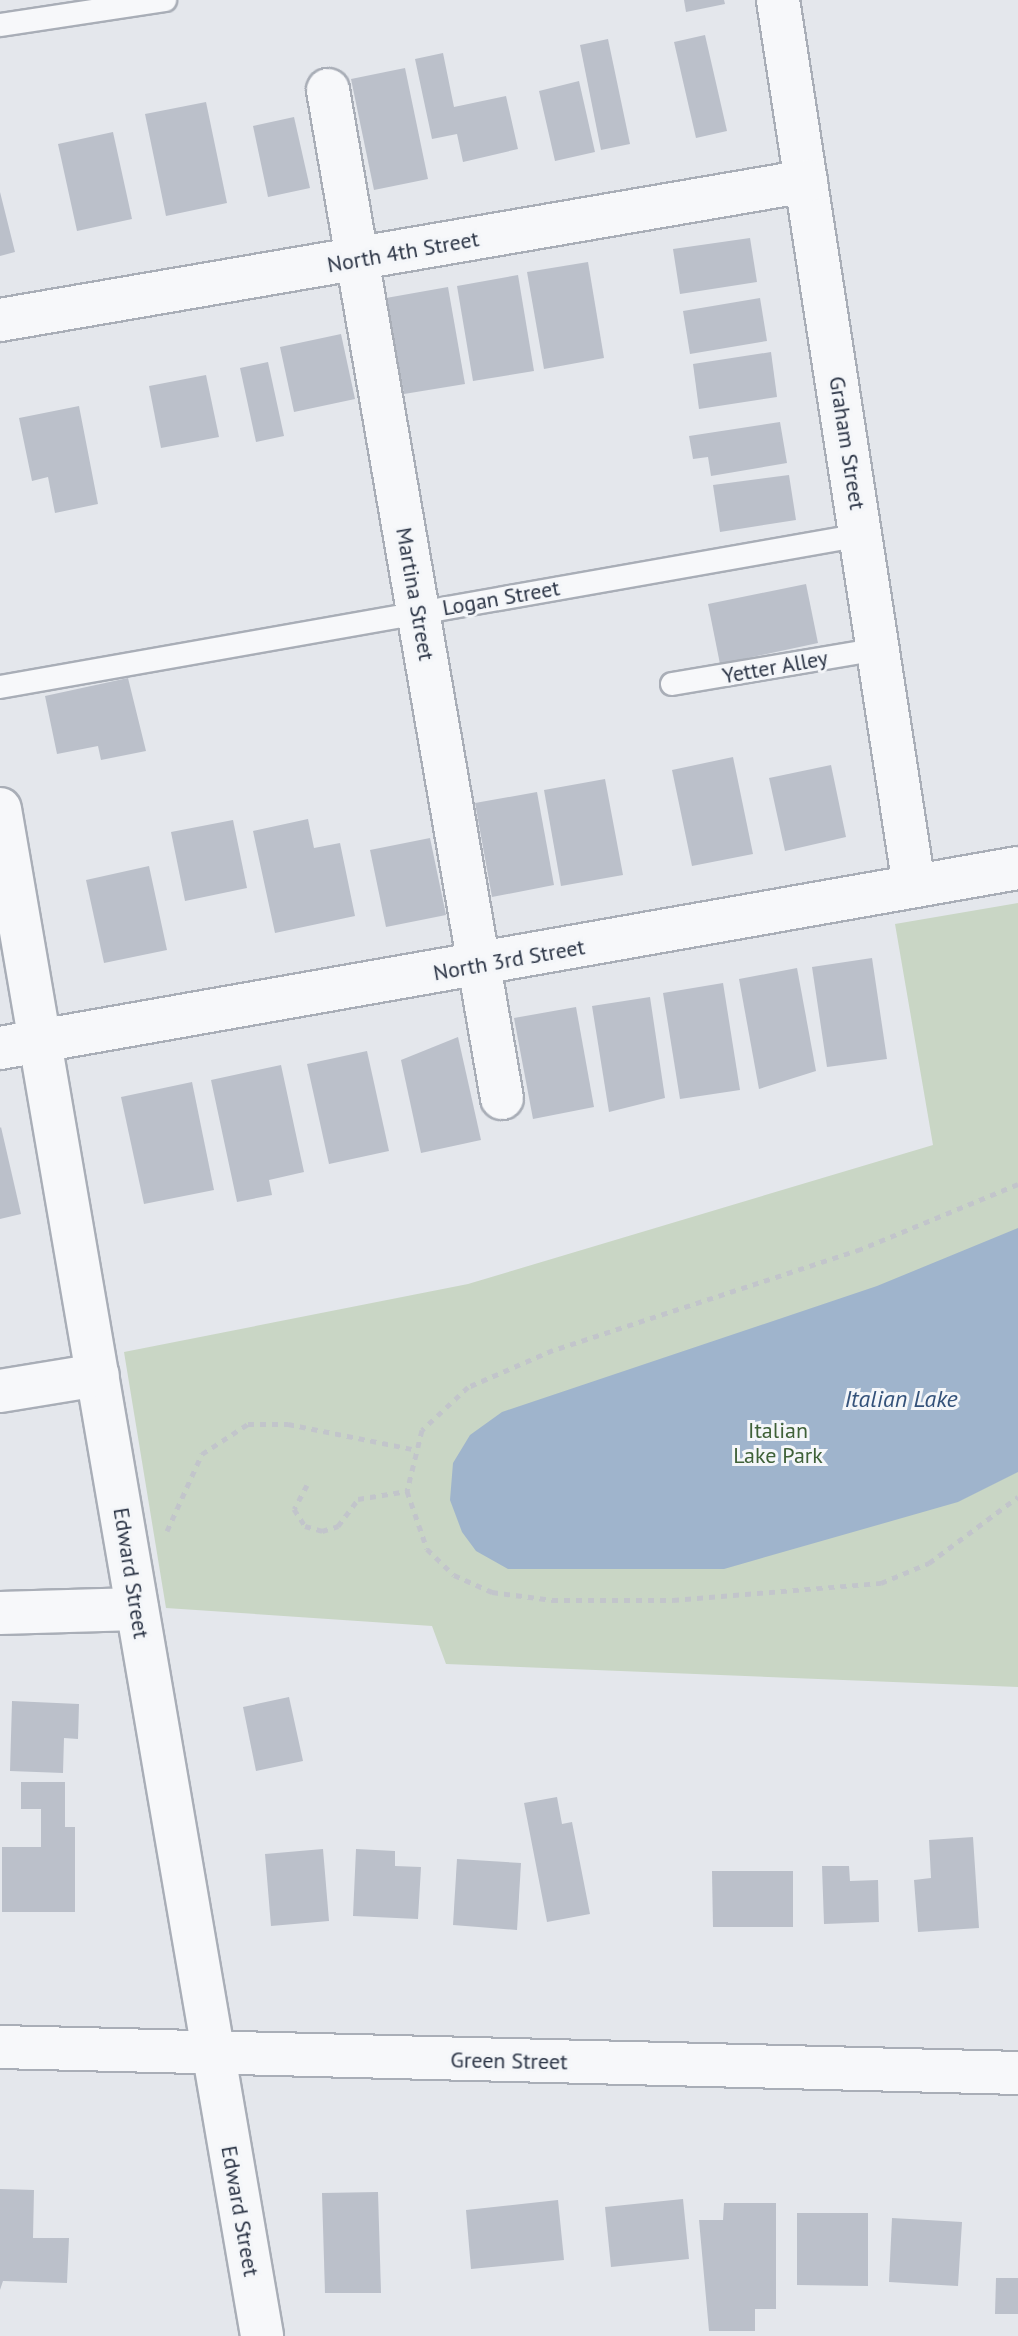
<!DOCTYPE html>
<html>
<head>
<meta charset="utf-8">
<style>
  body { margin:0 }
  #map { position:relative; width:1018px; height:2336px; overflow:hidden; background:#e4e7ec; font-family:"PT Sans",sans-serif }
  div>[style] { position:absolute }
  [style*='--x'] { left:calc(var(--x)*1px); top:calc(var(--y)*1px); width:calc(var(--w)*1px); rotate:calc(var(--a)*1deg) }
  .green>* { inset:0; background:#c9d6c5 }
  .water>* { inset:0; background:#9fb4cc }
  .building>* { inset:0; background:#bbc0ca }
  .path>* { height:5px; margin-top:-2.5px; transform-origin:0; background:repeating-linear-gradient(90deg,#c2c5cb 0 6px,transparent 0 12px) }
  .roads { filter:drop-shadow(2px 0 #a9aeb7) drop-shadow(-2px 0 #a9aeb7) drop-shadow(0 2px #a9aeb7) drop-shadow(0 -2px #a9aeb7) }
  .service>* { height:22px; margin:-11px; padding:0 11px; transform-origin:11px; border-radius:11px; background:#f7f8fa }
  .minor>* { height:42px; margin:-21px; padding:0 21px; transform-origin:21px; border-radius:21px; background:#f7f8fa }
  span { translate:-50% -50%; white-space:nowrap; text-align:center; line-height:1.15; -webkit-text-stroke:6px #f4f6f9; paint-order:stroke }
  .street-label { font-size:22px; color:#2b3445 }
  .park-label { font-size:22px; color:#3f6138 }
  .water-label { font-size:24px; color:#34527a; font-style:italic }
</style>
</head>
<body>
<div id="map">
  <div class="green">
    <div style="clip-path:polygon(1018px 903px,1018px 1687px,446px 1664px,432px 1626px,166px 1608px,124px 1352px,468px 1284px,933px 1145px,895px 924px)"></div>
  </div>
  <div class="water">
    <div style="clip-path:polygon(1018px 1228px,1018px 1472px,958px 1502px,724px 1569px,508px 1569px,476px 1551px,462px 1532px,450px 1500px,453px 1463px,470px 1435px,502px 1412px,877px 1286px)"></div>
  </div>
  <div class="building">
    <div style="clip-path:polygon(684px 0,724px 0,725px 4px,686px 12px)"></div>
    <div style="clip-path:polygon(705px 35px,727px 131px,696px 138px,674px 42px)"></div>
    <div style="clip-path:polygon(608px 39px,630px 144px,601px 150px,580px 45px)"></div>
    <div style="clip-path:polygon(443px 53px,454px 107px,506px 96px,518px 149px,463px 162px,457px 134px,432px 139px,415px 59px)"></div>
    <div style="clip-path:polygon(405px 68px,428px 179px,374px 190px,351px 79px)"></div>
    <div style="clip-path:polygon(579px 81px,595px 152px,555px 161px,539px 91px)"></div>
    <div style="clip-path:polygon(206px 102px,227px 203px,166px 216px,145px 114px)"></div>
    <div style="clip-path:polygon(294px 117px,310px 188px,268px 197px,253px 126px)"></div>
    <div style="clip-path:polygon(113px 132px,132px 219px,77px 231px,58px 144px)"></div>
    <div style="clip-path:polygon(0 192px,15px 252px,0 256px)"></div>
    <div style="clip-path:polygon(750px 238px,757px 282px,680px 294px,673px 249px)"></div>
    <div style="clip-path:polygon(588px 262px,604px 358px,544px 369px,527px 272px)"></div>
    <div style="clip-path:polygon(518px 275px,534px 371px,473px 381px,457px 286px)"></div>
    <div style="clip-path:polygon(448px 287px,465px 384px,404px 394px,386px 298px)"></div>
    <div style="clip-path:polygon(760px 298px,767px 341px,690px 354px,683px 311px)"></div>
    <div style="clip-path:polygon(341px 334px,355px 399px,294px 412px,280px 347px)"></div>
    <div style="clip-path:polygon(771px 352px,777px 397px,699px 409px,693px 364px)"></div>
    <div style="clip-path:polygon(268px 362px,284px 436px,256px 442px,240px 368px)"></div>
    <div style="clip-path:polygon(206px 375px,219px 437px,161px 448px,149px 386px)"></div>
    <div style="clip-path:polygon(79px 406px,98px 504px,55px 513px,48px 477px,32px 481px,19px 418px)"></div>
    <div style="clip-path:polygon(780px 422px,787px 463px,711px 476px,708px 457px,693px 459px,689px 436px)"></div>
    <div style="clip-path:polygon(789px 475px,796px 520px,720px 532px,713px 485px)"></div>
    <div style="clip-path:polygon(806px 584px,818px 643px,720px 664px,708px 604px)"></div>
    <div style="clip-path:polygon(128px 678px,146px 751px,101px 760px,98px 746px,57px 754px,45px 696px)"></div>
    <div style="clip-path:polygon(733px 757px,753px 854px,692px 866px,672px 770px)"></div>
    <div style="clip-path:polygon(831px 765px,846px 837px,785px 851px,769px 778px)"></div>
    <div style="clip-path:polygon(605px 779px,623px 875px,561px 886px,544px 790px)"></div>
    <div style="clip-path:polygon(537px 792px,554px 885px,492px 897px,475px 803px)"></div>
    <div style="clip-path:polygon(308px 819px,314px 848px,340px 843px,355px 916px,275px 933px,253px 831px)"></div>
    <div style="clip-path:polygon(233px 820px,247px 888px,185px 901px,171px 832px)"></div>
    <div style="clip-path:polygon(430px 838px,446px 915px,386px 927px,370px 850px)"></div>
    <div style="clip-path:polygon(149px 866px,167px 950px,104px 963px,86px 880px)"></div>
    <div style="clip-path:polygon(872px 958px,887px 1059px,827px 1067px,812px 967px)"></div>
    <div style="clip-path:polygon(797px 968px,816px 1071px,759px 1089px,739px 979px)"></div>
    <div style="clip-path:polygon(723px 983px,740px 1090px,680px 1099px,663px 993px)"></div>
    <div style="clip-path:polygon(650px 997px,665px 1098px,609px 1112px,592px 1006px)"></div>
    <div style="clip-path:polygon(576px 1007px,594px 1107px,533px 1119px,514px 1018px)"></div>
    <div style="clip-path:polygon(458px 1037px,481px 1140px,421px 1153px,401px 1060px)"></div>
    <div style="clip-path:polygon(367px 1051px,389px 1151px,329px 1164px,307px 1064px)"></div>
    <div style="clip-path:polygon(281px 1065px,304px 1172px,269px 1180px,272px 1195px,237px 1202px,211px 1080px)"></div>
    <div style="clip-path:polygon(192px 1082px,214px 1190px,144px 1204px,121px 1097px)"></div>
    <div style="clip-path:polygon(1px 1127px,21px 1214px,0 1219px,0 1128px)"></div>
    <div style="clip-path:polygon(289px 1697px,303px 1761px,256px 1771px,243px 1707px)"></div>
    <div style="clip-path:polygon(12px 1701px,79px 1704px,78px 1739px,64px 1738px,63px 1773px,10px 1771px)"></div>
    <div style="clip-path:polygon(21px 1782px,65px 1782px,65px 1827px,75px 1827px,75px 1912px,2px 1912px,2px 1847px,41px 1847px,41px 1809px,21px 1809px)"></div>
    <div style="clip-path:polygon(557px 1797px,562px 1824px,572px 1822px,590px 1914px,547px 1922px,524px 1803px)"></div>
    <div style="clip-path:polygon(973px 1837px,979px 1928px,918px 1932px,914px 1880px,931px 1878px,929px 1840px)"></div>
    <div style="clip-path:polygon(323px 1849px,329px 1921px,271px 1926px,265px 1854px)"></div>
    <div style="clip-path:polygon(356px 1849px,395px 1851px,395px 1866px,421px 1867px,418px 1919px,353px 1916px)"></div>
    <div style="clip-path:polygon(457px 1859px,521px 1863px,517px 1930px,453px 1925px)"></div>
    <div style="clip-path:polygon(822px 1866px,849px 1866px,850px 1881px,878px 1880px,879px 1922px,824px 1924px)"></div>
    <div style="clip-path:polygon(712px 1871px,793px 1871px,793px 1927px,713px 1927px)"></div>
    <div style="clip-path:polygon(0 2189px,34px 2190px,33px 2238px,69px 2238px,67px 2283px,3px 2281px,0 2290px)"></div>
    <div style="clip-path:polygon(378px 2192px,381px 2293px,325px 2293px,322px 2193px)"></div>
    <div style="clip-path:polygon(683px 2199px,689px 2259px,611px 2267px,605px 2207px)"></div>
    <div style="clip-path:polygon(558px 2200px,564px 2260px,471px 2269px,466px 2210px)"></div>
    <div style="clip-path:polygon(724px 2203px,776px 2203px,776px 2309px,755px 2309px,755px 2331px,709px 2331px,699px 2220px,723px 2220px)"></div>
    <div style="clip-path:polygon(797px 2213px,868px 2213px,868px 2286px,797px 2285px)"></div>
    <div style="clip-path:polygon(892px 2218px,962px 2222px,958px 2286px,889px 2282px)"></div>
    <div style="clip-path:polygon(996px 2278px,1018px 2278px,1018px 2314px,995px 2314px)"></div>
  </div>
  <div class="path">
    <div style="--x:1018;--y:1184;--w:170;--a:157.5"></div>
    <div style="--x:861;--y:1249;--w:324;--a:161.8"></div>
    <div style="--x:553;--y:1350;--w:93;--a:156.5"></div>
    <div style="--x:468;--y:1387;--w:63;--a:136.9"></div>
    <div style="--x:422;--y:1430;--w:63;--a:103.8"></div>
    <div style="--x:407;--y:1491;--w:61;--a:71"></div>
    <div style="--x:427;--y:1549;--w:37;--a:44"></div>
    <div style="--x:454;--y:1575;--w:42;--a:24.1"></div>
    <div style="--x:492;--y:1592;--w:61;--a:7.6"></div>
    <div style="--x:552;--y:1600;--w:121;--a:0"></div>
    <div style="--x:673;--y:1600;--w:209;--a:-4.7"></div>
    <div style="--x:881;--y:1583;--w:52;--a:-22.6"></div>
    <div style="--x:929;--y:1563;--w:111;--a:-36.6"></div>
    <div style="--x:307;--y:1485;--w:27;--a:118"></div>
    <div style="--x:294;--y:1509;--w:20;--a:57"></div>
    <div style="--x:305;--y:1526;--w:18;--a:16"></div>
    <div style="--x:322;--y:1531;--w:17;--a:-17"></div>
    <div style="--x:338;--y:1526;--w:34;--a:-53"></div>
    <div style="--x:358;--y:1499;--w:50;--a:-9.3"></div>
    <div style="--x:167;--y:1531;--w:85;--a:-65.6"></div>
    <div style="--x:202;--y:1454;--w:55;--a:-33.1"></div>
    <div style="--x:248;--y:1424;--w:40;--a:0"></div>
    <div style="--x:288;--y:1424;--w:126;--a:11.4"></div>
  </div>
  <div class="roads">
    <div class="service">
      <div style="--x:0;--y:25;--w:167;--a:-8.6"></div>
      <div style="--x:672;--y:684;--w:210;--a:-9.6"></div>
      <div style="--x:0;--y:687;--w:874;--a:-10.01"></div>
    </div>
    <div class="minor">
      <div style="--x:778;--y:0;--w:896;--a:81.27"></div>
      <div style="--x:328;--y:90;--w:1023;--a:80.21"></div>
      <div style="--x:0;--y:320;--w:818;--a:-9.78"></div>
      <div style="--x:0;--y:809;--w:1549;--a:80.26"></div>
      <div style="--x:0;--y:1048;--w:1034;--a:-10.03"></div>
      <div style="--x:0;--y:1391;--w:99;--a:-9.3"></div>
      <div style="--x:0;--y:1613;--w:137;--a:-1.7"></div>
      <div style="--x:0;--y:2047;--w:1018;--a:1.46"></div>
    </div>
  </div>
  <div class="street-label">
    <span style="left:403px;top:252px;rotate:-10deg">North 4th Street</span>
    <span style="left:847px;top:443px;rotate:81deg">Graham Street</span>
    <span style="left:415px;top:594px;rotate:80deg">Martina Street</span>
    <span style="left:501px;top:598px;rotate:-10deg">Logan Street</span>
    <span style="left:775px;top:667px;rotate:-10deg">Yetter Alley</span>
    <span style="left:509px;top:960px;rotate:-10deg">North 3rd Street</span>
    <span style="left:131px;top:1573px;rotate:81deg">Edward Street</span>
    <span style="left:509px;top:2061px;rotate:1deg">Green Street</span>
    <span style="left:240px;top:2211px;rotate:80deg">Edward Street</span>
  </div>
  <div class="park-label">
    <span style="left:778px;top:1443px">Italian<br>Lake Park</span>
  </div>
  <div class="water-label">
    <span style="left:901px;top:1399px">Italian Lake</span>
  </div>
</div>
</body>
</html>
